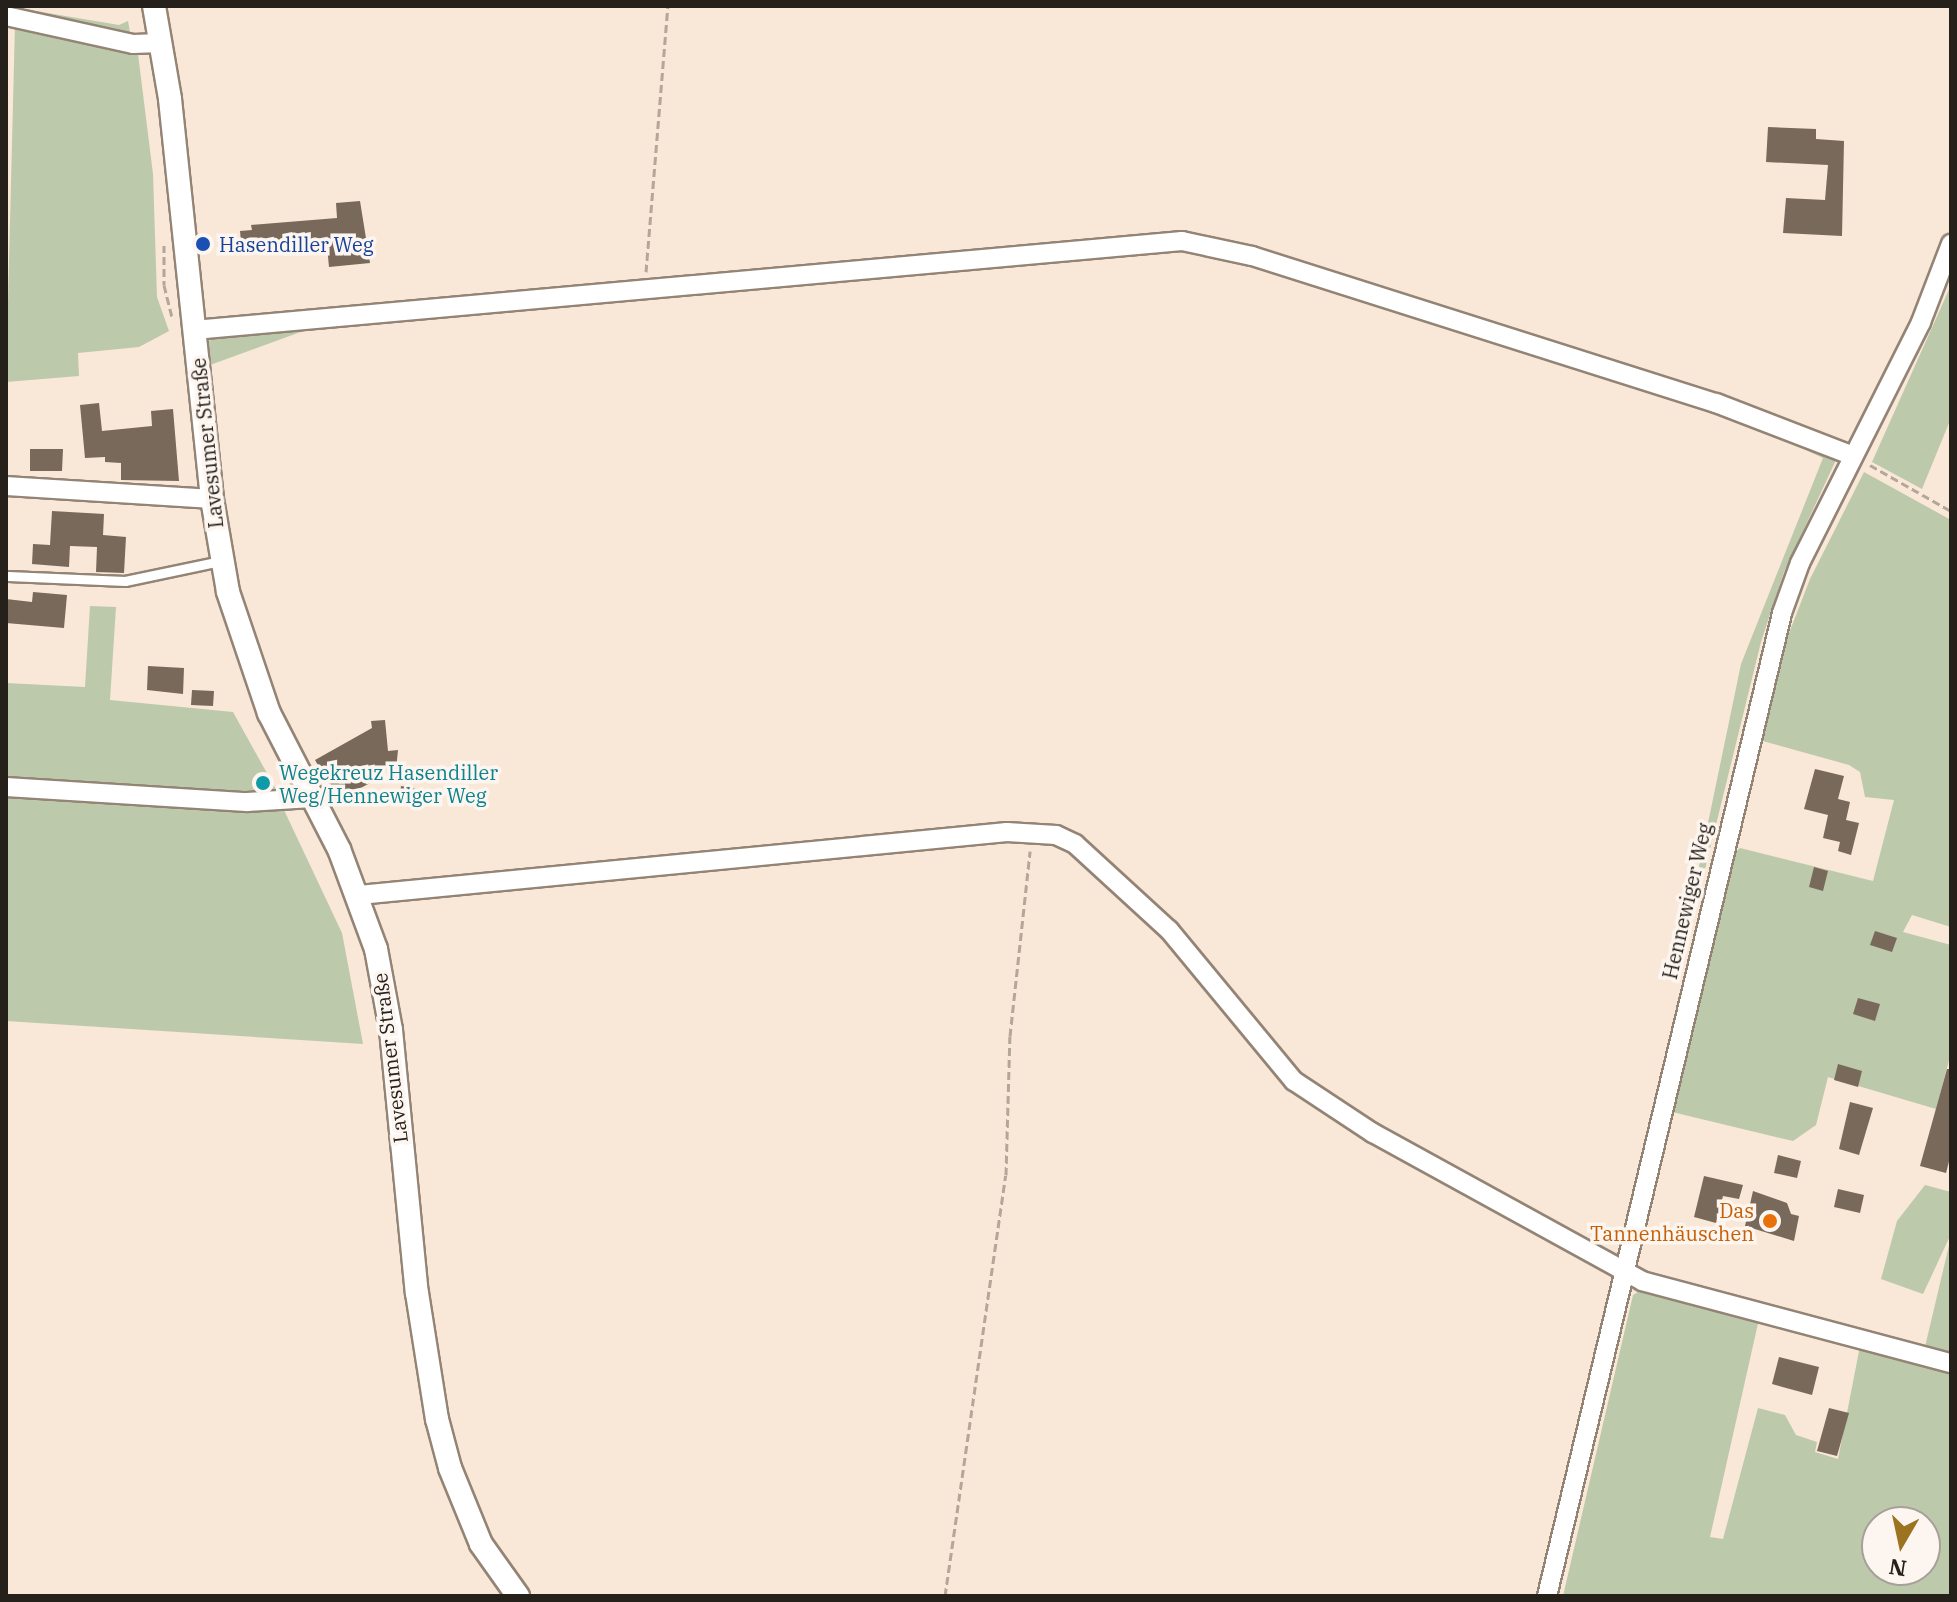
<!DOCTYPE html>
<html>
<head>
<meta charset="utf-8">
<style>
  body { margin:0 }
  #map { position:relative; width:1957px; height:1602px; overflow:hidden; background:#f9e7d7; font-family:"IBM Plex Serif",serif }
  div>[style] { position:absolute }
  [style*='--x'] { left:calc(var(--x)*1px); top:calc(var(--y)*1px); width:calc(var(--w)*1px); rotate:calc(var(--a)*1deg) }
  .green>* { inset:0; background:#bdc9ab }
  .building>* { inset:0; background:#78695b }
  .path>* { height:3px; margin-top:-1.5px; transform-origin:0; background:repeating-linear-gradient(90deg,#b4a699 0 8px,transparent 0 12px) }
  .roads { filter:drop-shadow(2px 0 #938475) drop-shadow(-2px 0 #938475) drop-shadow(0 2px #938475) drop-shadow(0 -2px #938475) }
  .service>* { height:9px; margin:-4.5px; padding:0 4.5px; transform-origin:4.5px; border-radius:4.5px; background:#fff }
  .minor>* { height:18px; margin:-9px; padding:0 9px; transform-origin:9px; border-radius:9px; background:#fff }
  .tertiary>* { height:22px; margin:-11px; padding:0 11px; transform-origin:11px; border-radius:11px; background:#fff }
  .dots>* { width:22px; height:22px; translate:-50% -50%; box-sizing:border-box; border:4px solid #fdf6f0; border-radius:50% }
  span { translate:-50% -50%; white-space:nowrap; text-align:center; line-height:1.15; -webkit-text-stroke:7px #fdf6f0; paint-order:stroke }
  .transit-label { font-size:20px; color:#164399 }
  .left { translate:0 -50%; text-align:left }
  .street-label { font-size:20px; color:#26201a }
  .culture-label { font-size:20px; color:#0d838f }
  .food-label { font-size:20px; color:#c56008 }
  .right { translate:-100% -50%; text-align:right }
  .frame { position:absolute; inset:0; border:8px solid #26201a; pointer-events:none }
  .north { position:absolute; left:1861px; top:1506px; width:80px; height:80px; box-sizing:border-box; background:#fdf6f0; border:2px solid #a7a09a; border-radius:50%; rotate:189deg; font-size:22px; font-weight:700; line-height:32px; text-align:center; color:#26201a }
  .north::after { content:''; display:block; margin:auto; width:28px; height:36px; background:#9c7421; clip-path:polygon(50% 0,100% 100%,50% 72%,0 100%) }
</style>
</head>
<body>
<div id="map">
  <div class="green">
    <div style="clip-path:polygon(6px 6px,119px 25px,128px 21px,131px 38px,6px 10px)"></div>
    <div style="clip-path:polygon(15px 24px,138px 54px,153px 174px,157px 297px,169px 331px,139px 347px,78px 353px,79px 376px,6px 382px)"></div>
    <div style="clip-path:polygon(1951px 285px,1951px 418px,1922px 489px,1872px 462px)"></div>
    <div style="clip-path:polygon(306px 330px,210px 365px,209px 341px,219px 336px)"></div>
    <div style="clip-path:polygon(1763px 430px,1836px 460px,1784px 572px,1761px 642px,1696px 906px,1691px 905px,1741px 664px,1823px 458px)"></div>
    <div style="clip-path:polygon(1864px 472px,1951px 520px,1951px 927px,1912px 915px,1903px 932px,1951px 945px,1951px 1053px,1936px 1109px,1828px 1077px,1816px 1125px,1793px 1141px,1668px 1111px,1732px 855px,1740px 848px,1873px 881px,1894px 800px,1865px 797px,1860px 772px,1849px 765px,1759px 740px,1784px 646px,1810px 579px)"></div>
    <div style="clip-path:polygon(90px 606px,116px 607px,110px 700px,233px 712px,278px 793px,6px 778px,6px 683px,85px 687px)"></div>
    <div style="clip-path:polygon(6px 793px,284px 810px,342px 933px,363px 1044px,6px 1021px)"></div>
    <div style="clip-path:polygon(1925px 1185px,1951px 1192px,1951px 1234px,1923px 1294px,1881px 1279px,1897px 1221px)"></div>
    <div style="clip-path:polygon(1951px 1237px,1951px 1358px,1924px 1351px)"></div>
    <div style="clip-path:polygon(evenodd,1641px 1290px,1759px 1319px,1710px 1537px,1723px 1539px,1758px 1408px,1785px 1415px,1796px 1435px,1817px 1442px,1815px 1452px,1838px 1459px,1860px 1346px,1951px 1371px,1951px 1596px,1563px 1596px,1633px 1295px,1641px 1290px,1877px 1522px,1925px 1522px,1925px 1570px,1877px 1570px,1877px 1522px)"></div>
  </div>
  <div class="building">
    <div style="clip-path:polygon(1768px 127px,1816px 129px,1816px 139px,1844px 141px,1842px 236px,1783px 233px,1786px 198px,1825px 200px,1828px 165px,1766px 162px)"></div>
    <div style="clip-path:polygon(360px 201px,370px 263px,329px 267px,327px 246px,242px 253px,240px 231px,252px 230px,251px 225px,337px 218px,336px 203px)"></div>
    <div style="clip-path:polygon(99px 403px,102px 431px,152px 426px,151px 411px,173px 409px,179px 481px,121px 480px,121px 463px,105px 462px,105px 457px,85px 458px,80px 405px)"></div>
    <div style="clip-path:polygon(30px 449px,63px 449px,62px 471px,30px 471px)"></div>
    <div style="clip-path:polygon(52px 511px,104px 514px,103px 535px,126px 537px,124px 573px,96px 572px,97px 547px,70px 546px,69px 567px,32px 564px,33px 544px,50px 545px)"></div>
    <div style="clip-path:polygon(33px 592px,67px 595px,64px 628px,6px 623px,6px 599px,32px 602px)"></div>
    <div style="clip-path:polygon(148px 666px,184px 668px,183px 694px,147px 690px)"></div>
    <div style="clip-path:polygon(192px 690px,214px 691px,213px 706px,191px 705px)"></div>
    <div style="clip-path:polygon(385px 720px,388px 751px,398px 750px,396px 770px,364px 768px,372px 782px,338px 800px,315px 760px,372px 728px,371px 721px)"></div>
    <div style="clip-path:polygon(1815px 769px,1844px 776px,1838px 799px,1850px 802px,1846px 820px,1859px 823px,1851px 855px,1838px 851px,1840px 842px,1823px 838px,1828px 815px,1804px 809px)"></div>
    <div style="clip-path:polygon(401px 786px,421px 790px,418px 806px,399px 803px)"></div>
    <div style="clip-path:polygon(1814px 867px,1828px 871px,1823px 891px,1809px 887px)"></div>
    <div style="clip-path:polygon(1875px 931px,1897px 938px,1892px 952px,1870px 945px)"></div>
    <div style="clip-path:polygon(1858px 998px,1880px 1004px,1875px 1021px,1853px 1014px)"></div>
    <div style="clip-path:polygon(1838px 1064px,1862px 1071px,1858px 1087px,1834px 1080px)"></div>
    <div style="clip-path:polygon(1947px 1069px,1951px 1069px,1951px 1154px,1946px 1173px,1920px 1166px)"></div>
    <div style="clip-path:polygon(1850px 1102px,1873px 1108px,1859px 1155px,1839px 1149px)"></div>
    <div style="clip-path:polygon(1778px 1155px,1801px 1161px,1797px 1178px,1774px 1173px)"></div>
    <div style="clip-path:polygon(1704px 1176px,1743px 1185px,1739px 1199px,1723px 1196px,1716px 1223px,1694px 1217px)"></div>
    <div style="clip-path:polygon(1838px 1189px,1864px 1195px,1860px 1213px,1834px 1207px)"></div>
    <div style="clip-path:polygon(1753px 1191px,1787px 1203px,1791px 1214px,1799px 1216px,1794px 1241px,1745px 1226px)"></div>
    <div style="clip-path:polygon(1779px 1357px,1819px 1367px,1812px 1395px,1772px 1384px)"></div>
    <div style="clip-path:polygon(1829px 1408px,1849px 1413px,1837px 1456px,1817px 1451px)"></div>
  </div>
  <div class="path">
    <div style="--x:164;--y:245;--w:40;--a:90"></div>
    <div style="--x:164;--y:285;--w:32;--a:76"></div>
    <div style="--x:646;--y:272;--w:267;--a:-85.3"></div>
    <div style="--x:1870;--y:465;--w:93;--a:29.6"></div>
    <div style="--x:945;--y:1596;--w:425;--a:-81.8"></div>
    <div style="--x:1006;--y:1175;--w:139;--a:-88.4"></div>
    <div style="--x:1010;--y:1036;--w:186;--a:-83.8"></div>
  </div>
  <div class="roads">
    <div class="service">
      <div style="--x:8;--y:576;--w:117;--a:2.4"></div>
      <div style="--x:125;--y:581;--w:98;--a:-11.8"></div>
    </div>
    <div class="minor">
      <div style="--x:6;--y:16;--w:130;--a:12.4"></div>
      <div style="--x:133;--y:44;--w:28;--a:-2"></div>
      <div style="--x:194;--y:330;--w:992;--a:-5.15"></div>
      <div style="--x:1182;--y:241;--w:72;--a:12.1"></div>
      <div style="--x:1252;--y:256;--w:487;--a:17.6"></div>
      <div style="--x:1716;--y:403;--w:147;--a:21.1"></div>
      <div style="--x:6;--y:486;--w:206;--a:3.6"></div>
      <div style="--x:6;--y:787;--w:241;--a:3.6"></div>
      <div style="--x:247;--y:802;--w:65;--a:-3.5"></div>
      <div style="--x:359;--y:895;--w:651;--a:-5.55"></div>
      <div style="--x:1007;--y:832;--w:49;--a:3.5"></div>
      <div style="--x:1056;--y:835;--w:21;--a:25"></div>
      <div style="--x:1075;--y:844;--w:127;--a:42.5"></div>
      <div style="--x:1169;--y:930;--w:196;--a:50.4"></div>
      <div style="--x:1294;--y:1081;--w:95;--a:33.4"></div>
      <div style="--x:1373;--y:1133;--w:307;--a:28.8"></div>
      <div style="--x:1642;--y:1281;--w:320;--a:14.9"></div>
      <div style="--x:1547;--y:1596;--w:1011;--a:-76.55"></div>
      <div style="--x:1782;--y:613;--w:53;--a:-70.2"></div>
      <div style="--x:1800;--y:563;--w:270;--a:-63.3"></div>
      <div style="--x:1921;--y:322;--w:84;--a:-69"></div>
    </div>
    <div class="tertiary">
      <div style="--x:154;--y:6;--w:94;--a:80.2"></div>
      <div style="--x:170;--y:99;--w:402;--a:84"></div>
      <div style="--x:212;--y:499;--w:94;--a:80.2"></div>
      <div style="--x:228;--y:592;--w:128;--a:71.3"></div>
      <div style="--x:269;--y:713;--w:153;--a:62.8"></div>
      <div style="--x:339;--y:849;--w:107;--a:69.7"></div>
      <div style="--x:376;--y:949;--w:82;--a:79.5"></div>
      <div style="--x:391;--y:1030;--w:264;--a:84.4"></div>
      <div style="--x:417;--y:1293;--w:128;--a:81"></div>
      <div style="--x:437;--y:1419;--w:51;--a:75.1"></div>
      <div style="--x:450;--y:1468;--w:82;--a:67.8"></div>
      <div style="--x:481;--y:1544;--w:64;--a:54.6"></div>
    </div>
  </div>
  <div class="dots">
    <div style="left:203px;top:244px;background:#1a4fb4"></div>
    <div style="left:263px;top:783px;background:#0f9aa8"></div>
    <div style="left:1770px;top:1221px;background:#e8710a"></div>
  </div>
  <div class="transit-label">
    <span class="left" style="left:219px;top:244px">Hasendiller Weg</span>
  </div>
  <div class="street-label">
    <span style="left:207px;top:443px;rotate:-96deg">Lavesumer Straße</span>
    <span style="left:1687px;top:901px;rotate:-77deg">Hennewiger Weg</span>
    <span style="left:390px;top:1058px;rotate:-97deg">Lavesumer Straße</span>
  </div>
  <div class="culture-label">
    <span class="left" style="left:279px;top:784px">Wegekreuz Hasendiller<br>Weg/Hennewiger Weg</span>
  </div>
  <div class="food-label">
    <span class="right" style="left:1754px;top:1222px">Das<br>Tannenhäuschen</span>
  </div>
  <div class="frame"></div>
  <div class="north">N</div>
</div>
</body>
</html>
